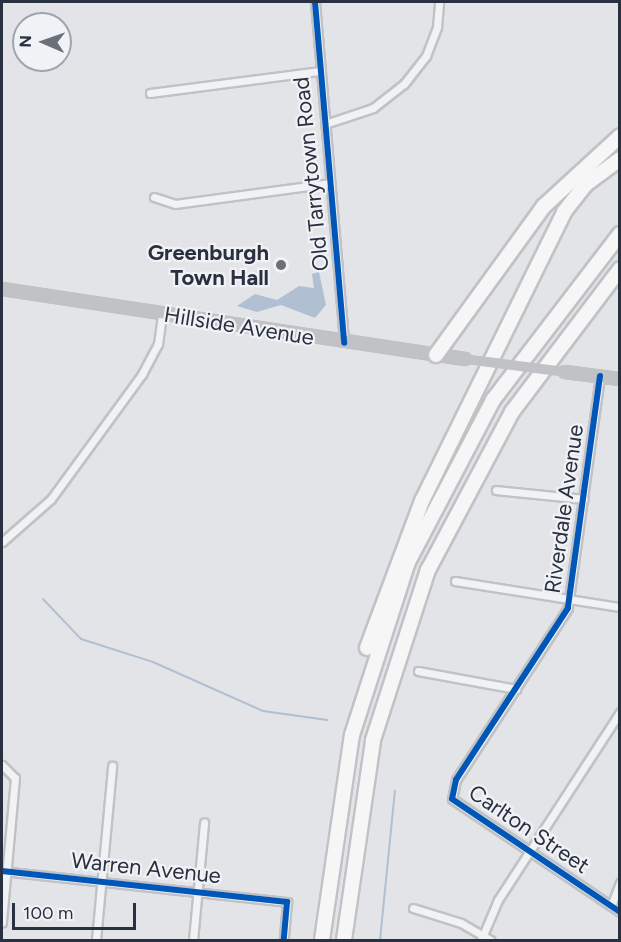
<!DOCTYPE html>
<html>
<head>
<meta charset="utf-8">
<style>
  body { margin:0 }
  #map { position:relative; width:621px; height:942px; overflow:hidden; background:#e2e4e7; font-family:Figtree,sans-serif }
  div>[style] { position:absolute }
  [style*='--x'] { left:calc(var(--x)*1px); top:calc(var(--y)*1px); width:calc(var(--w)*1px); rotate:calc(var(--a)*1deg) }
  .water>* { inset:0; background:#b0c0d2 }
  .stream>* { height:2px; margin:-1px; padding:0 1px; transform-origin:1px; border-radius:1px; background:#b0c0d2 }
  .roads { filter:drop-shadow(2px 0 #c0c2c5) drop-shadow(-2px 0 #c0c2c5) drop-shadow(0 2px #c0c2c5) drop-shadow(0 -2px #c0c2c5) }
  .street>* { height:7px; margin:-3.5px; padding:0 3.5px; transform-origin:3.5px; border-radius:3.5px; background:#f1f2f4 }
  .secondary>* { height:10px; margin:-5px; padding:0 5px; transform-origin:5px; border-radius:5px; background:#c0c2c6 }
  .highway>* { height:14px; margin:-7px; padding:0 7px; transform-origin:7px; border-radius:7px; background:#f6f6f6 }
  .secondary-bridge>* { height:10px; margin:-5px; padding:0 5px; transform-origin:5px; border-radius:5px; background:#c0c2c6 }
  .cycleway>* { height:6px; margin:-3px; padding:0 3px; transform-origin:3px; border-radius:3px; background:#0057b8 }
  .dots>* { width:16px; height:16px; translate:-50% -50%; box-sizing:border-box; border:3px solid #f0f2f6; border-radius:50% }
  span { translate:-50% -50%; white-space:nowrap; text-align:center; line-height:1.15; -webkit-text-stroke:4.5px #f0f2f6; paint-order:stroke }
  .street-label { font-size:22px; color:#293140 }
  .poi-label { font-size:22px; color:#293140; font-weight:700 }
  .right { translate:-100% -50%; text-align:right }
  .frame { position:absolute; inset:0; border:3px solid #293140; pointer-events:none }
  .north { position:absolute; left:12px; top:12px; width:60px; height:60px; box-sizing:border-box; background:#f0f2f6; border:2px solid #a0a5ad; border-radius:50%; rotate:272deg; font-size:16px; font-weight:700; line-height:24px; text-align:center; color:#293140 }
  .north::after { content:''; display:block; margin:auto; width:21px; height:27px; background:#6a707a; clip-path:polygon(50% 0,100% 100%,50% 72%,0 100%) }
  .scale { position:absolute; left:12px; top:903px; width:124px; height:27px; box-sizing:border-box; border:3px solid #293140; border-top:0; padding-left:8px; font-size:18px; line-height:21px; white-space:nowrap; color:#293140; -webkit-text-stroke:4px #f0f2f6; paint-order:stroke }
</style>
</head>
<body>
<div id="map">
  <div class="water">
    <div style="clip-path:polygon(319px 272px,326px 305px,315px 318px,281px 305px,257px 312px,237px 306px,255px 294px,277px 300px,299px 286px,314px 288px,312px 274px)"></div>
  </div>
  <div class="stream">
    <div style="--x:43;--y:599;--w:55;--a:46.5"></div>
    <div style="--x:81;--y:639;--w:76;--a:17.7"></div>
    <div style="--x:153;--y:662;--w:120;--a:24"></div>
    <div style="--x:263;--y:711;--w:65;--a:8"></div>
    <div style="--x:380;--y:940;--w:150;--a:-84.3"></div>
  </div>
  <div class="roads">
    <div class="street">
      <div style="--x:315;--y:2;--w:341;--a:85.1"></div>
      <div style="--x:150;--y:93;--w:170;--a:-7.4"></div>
      <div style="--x:325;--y:124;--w:51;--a:-18.4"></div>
      <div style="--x:373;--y:108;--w:39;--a:-38"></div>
      <div style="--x:404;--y:84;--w:36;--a:-52"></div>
      <div style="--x:426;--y:56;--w:31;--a:-69"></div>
      <div style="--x:437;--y:27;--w:25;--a:-85"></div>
      <div style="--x:154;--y:197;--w:22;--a:18"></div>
      <div style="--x:175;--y:204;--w:157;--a:-7.7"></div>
      <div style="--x:600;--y:376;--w:234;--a:97.9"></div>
      <div style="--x:568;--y:608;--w:205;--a:123.1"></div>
      <div style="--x:456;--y:780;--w:19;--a:102"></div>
      <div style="--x:452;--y:799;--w:202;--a:33.9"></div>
      <div style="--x:496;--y:490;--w:88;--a:5.8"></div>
      <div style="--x:2;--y:542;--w:65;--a:-41.3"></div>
      <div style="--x:51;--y:499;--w:155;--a:-53.9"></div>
      <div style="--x:142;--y:374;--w:34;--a:-62"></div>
      <div style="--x:158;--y:344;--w:29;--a:-82"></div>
      <div style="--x:455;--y:581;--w:167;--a:9"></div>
      <div style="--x:418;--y:671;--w:100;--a:10.4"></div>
      <div style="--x:2;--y:765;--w:18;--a:45"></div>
      <div style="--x:15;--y:778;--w:145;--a:95.2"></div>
      <div style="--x:2;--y:871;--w:287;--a:6.2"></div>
      <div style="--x:287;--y:902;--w:38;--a:95"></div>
      <div style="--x:611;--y:906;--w:25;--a:-69"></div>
      <div style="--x:413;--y:908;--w:50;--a:17.4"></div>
      <div style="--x:461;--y:923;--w:34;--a:30"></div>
      <div style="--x:96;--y:940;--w:175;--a:-84.7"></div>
      <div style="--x:193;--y:940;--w:118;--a:-84.6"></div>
      <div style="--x:481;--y:940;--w:43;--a:-67"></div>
      <div style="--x:498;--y:900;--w:224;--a:-57"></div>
    </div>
    <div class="secondary">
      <div style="--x:2;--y:289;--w:468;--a:8.6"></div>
      <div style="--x:565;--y:372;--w:55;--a:7.3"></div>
    </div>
    <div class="highway">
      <div style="--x:436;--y:355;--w:184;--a:-54.1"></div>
      <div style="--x:544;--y:206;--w:103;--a:-42.6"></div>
      <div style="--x:367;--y:648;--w:157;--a:-69.5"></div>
      <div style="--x:422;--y:501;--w:322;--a:-63.8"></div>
      <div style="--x:564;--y:212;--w:36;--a:-52"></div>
      <div style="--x:586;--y:184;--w:42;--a:-36.3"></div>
      <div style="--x:322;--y:940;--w:207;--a:-81.7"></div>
      <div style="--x:352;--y:735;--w:182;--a:-72.1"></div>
      <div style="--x:408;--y:562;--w:183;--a:-62.3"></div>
      <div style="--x:493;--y:400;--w:209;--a:-52.6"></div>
      <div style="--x:344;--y:940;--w:202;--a:-81.7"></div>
      <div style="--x:373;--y:740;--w:179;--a:-72.1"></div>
      <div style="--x:428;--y:570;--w:179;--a:-62"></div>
      <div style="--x:512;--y:412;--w:179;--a:-52.9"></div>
    </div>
  </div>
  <div class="secondary-bridge">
    <div style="--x:465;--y:359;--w:101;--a:7.4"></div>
  </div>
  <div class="cycleway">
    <div style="--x:315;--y:2;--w:342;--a:85.1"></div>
    <div style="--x:600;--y:376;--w:234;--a:97.9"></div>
    <div style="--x:568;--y:608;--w:205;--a:123.1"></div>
    <div style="--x:456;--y:780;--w:19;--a:102"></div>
    <div style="--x:452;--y:799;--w:202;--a:33.9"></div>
    <div style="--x:2;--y:871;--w:287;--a:6.2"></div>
    <div style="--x:287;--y:902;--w:38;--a:95"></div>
  </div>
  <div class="dots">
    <div style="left:281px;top:265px;background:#6a707a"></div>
  </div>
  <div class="street-label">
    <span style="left:311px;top:174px;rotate:-96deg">Old Tarrytown Road</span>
    <span style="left:239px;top:326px;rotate:9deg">Hillside Avenue</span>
    <span style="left:564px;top:509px;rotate:-82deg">Riverdale Avenue</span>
    <span style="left:529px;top:829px;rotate:34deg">Carlton Street</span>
    <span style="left:146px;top:868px;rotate:6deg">Warren Avenue</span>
  </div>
  <div class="poi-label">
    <span class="right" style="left:269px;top:265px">Greenburgh<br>Town Hall</span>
  </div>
  <div class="frame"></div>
  <div class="north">N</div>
  <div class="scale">100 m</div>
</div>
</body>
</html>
